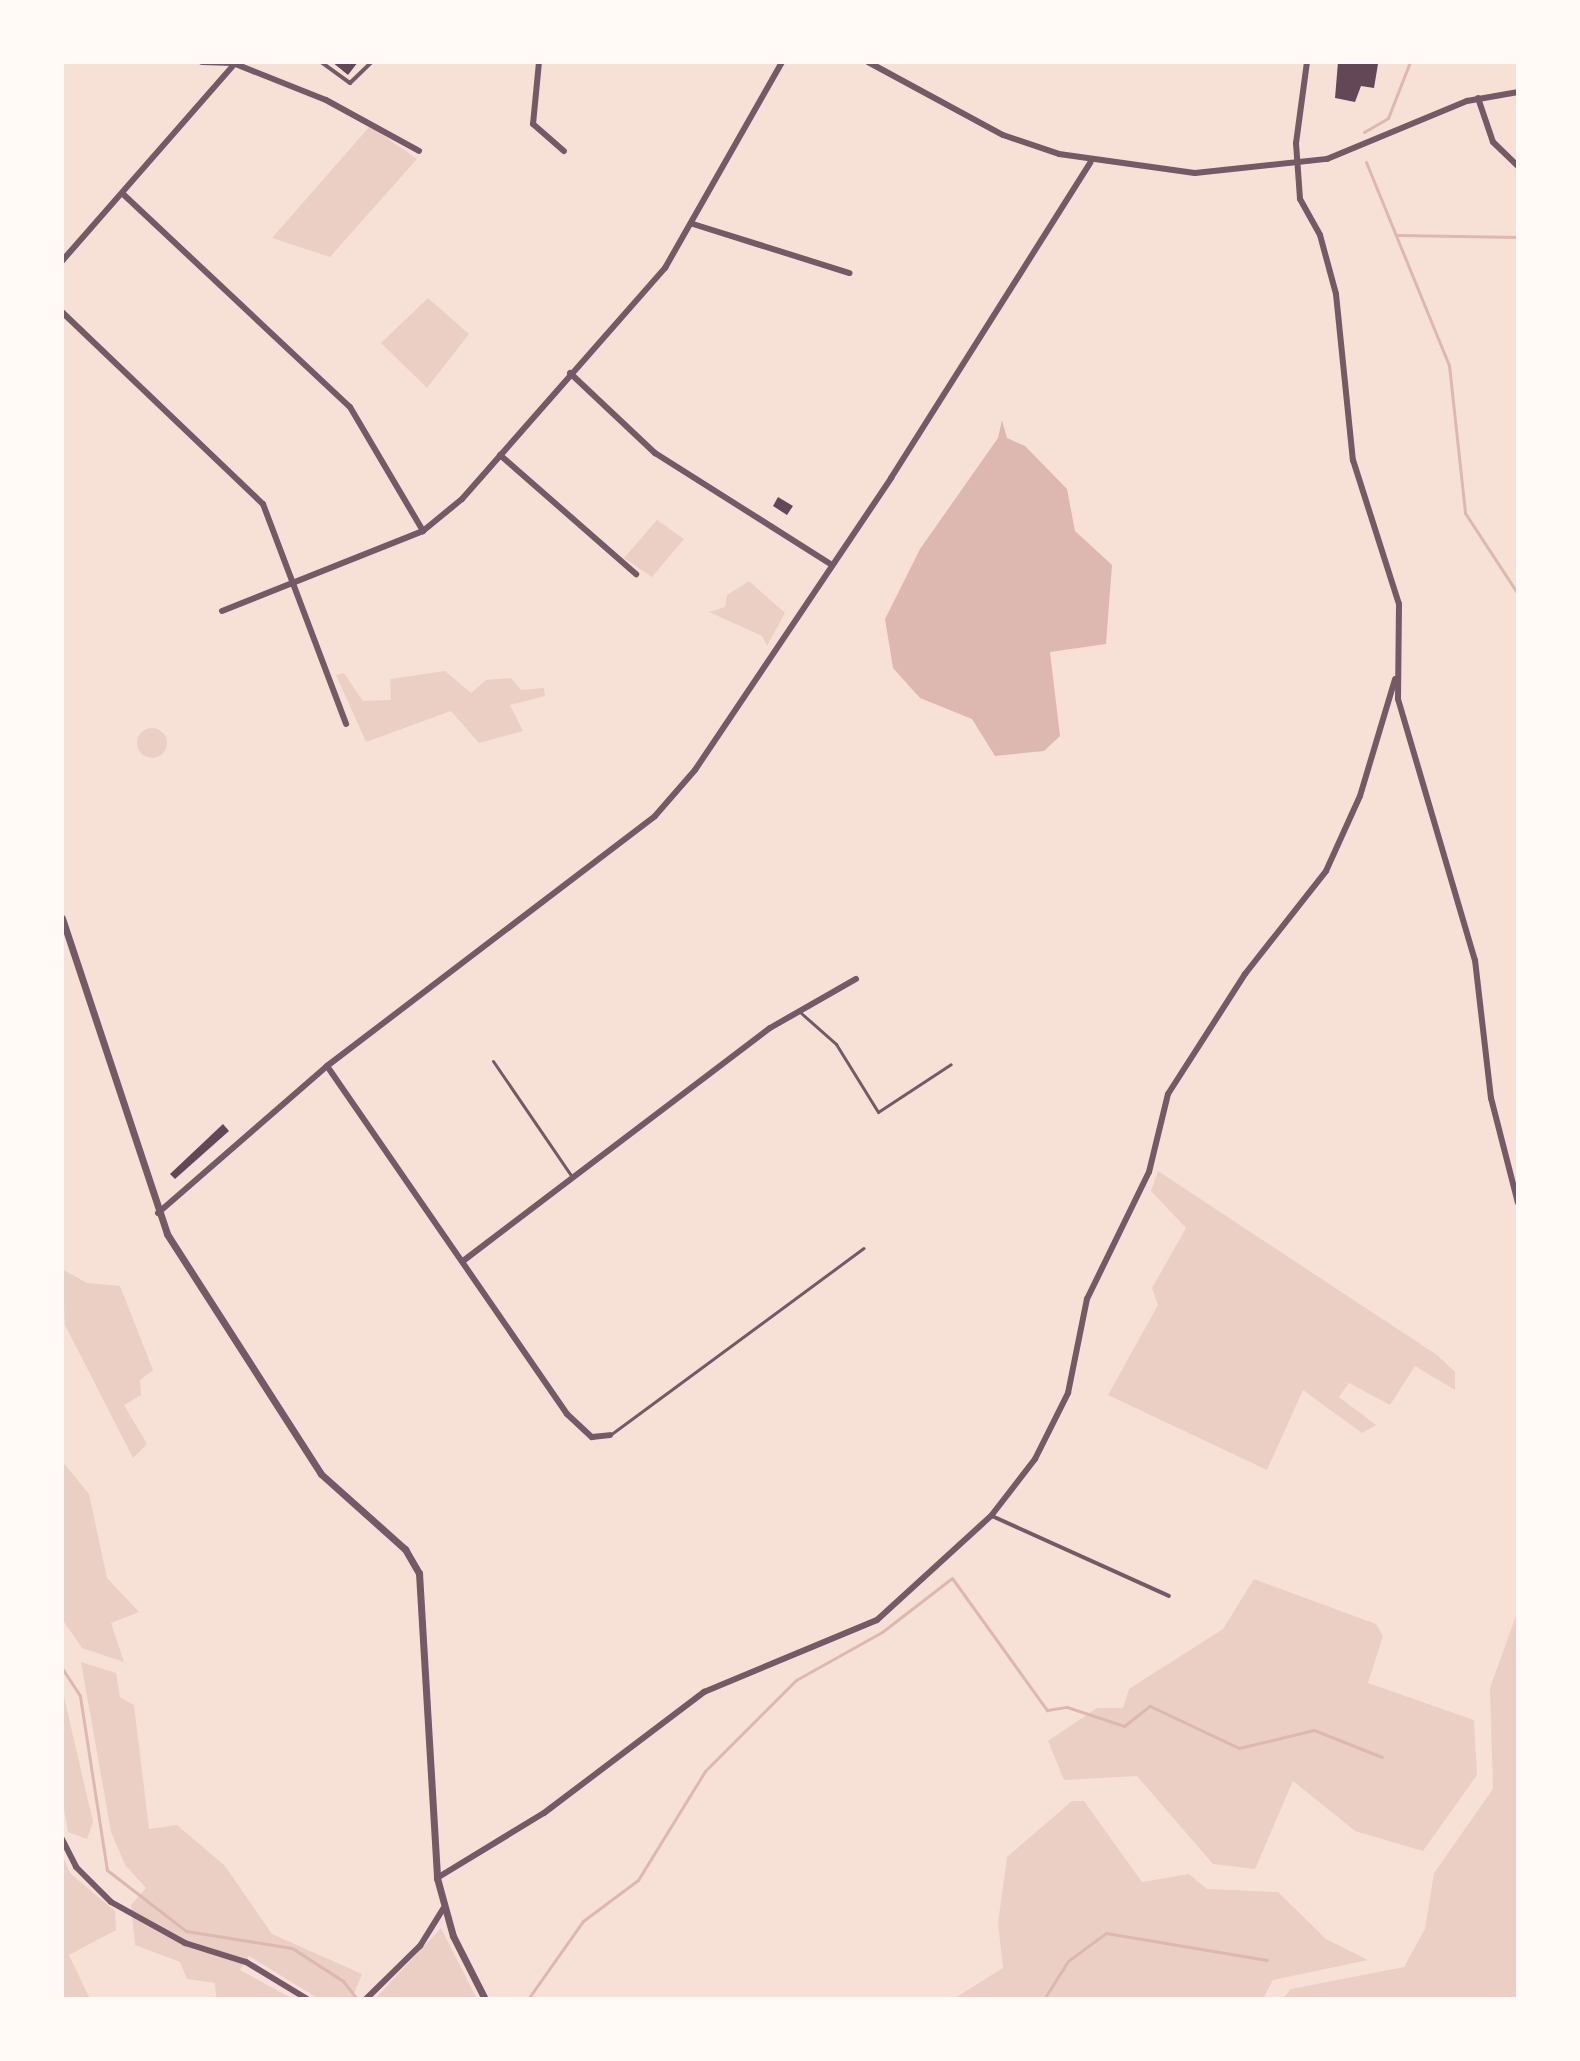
<!DOCTYPE html>
<html>
<head>
<meta charset="utf-8">
<style>
  body { margin:0 }
  #map { position:relative; width:1580px; height:2061px; overflow:hidden; background:#f7e1d7; font-family:"Source Serif 4",serif }
  div>[style] { position:absolute }
  [style*='--x'] { left:calc(var(--x)*1px); top:calc(var(--y)*1px); width:calc(var(--w)*1px); rotate:calc(var(--a)*1deg) }
  .green>* { inset:0; background:#ebcfc5 }
  .round { border-radius:50% }
  .water>* { inset:0; background:#dcb8b0 }
  .stream>* { height:3px; margin:-1.5px; padding:0 1.5px; transform-origin:1.5px; border-radius:1.5px; background:#dcb8b0 }
  .building>* { inset:0; background:#644757 }
  .service>* { height:3px; margin:-1.5px; padding:0 1.5px; transform-origin:1.5px; border-radius:1.5px; background:#755966 }
  .pedestrian>* { height:4px; margin:-2px; padding:0 2px; transform-origin:2px; border-radius:2px; background:#755966 }
  .minor>* { height:6px; margin:-3px; padding:0 3px; transform-origin:3px; border-radius:3px; background:#755966 }
  .tertiary>* { height:7px; margin:-3.5px; padding:0 3.5px; transform-origin:3.5px; border-radius:3.5px; background:#755966 }
  span { translate:-50% -50%; white-space:nowrap; text-align:center; line-height:1.15; -webkit-text-stroke:6px #fffaf5; paint-order:stroke }
  .frame { position:absolute; inset:0; border:64px solid #fffaf5; pointer-events:none }
</style>
</head>
<body>
<div id="map">
  <div class="green">
    <div style="clip-path:polygon(370px 126px,417px 159px,330px 257px,272px 238px)"></div>
    <div style="clip-path:polygon(428px 298px,469px 334px,427px 388px,381px 343px)"></div>
    <div style="clip-path:polygon(657px 520px,684px 539px,652px 577px,624px 558px)"></div>
    <div style="clip-path:polygon(749px 581px,785px 613px,767px 646px,762px 636px,709px 612px,725px 607px,727px 595px)"></div>
    <div style="clip-path:polygon(445px 671px,471px 693px,486px 680px,511px 678px,521px 690px,544px 688px,545px 696px,510px 705px,523px 731px,479px 743px,451px 711px,366px 742px,336px 675px,344px 673px,363px 701px,391px 700px,390px 679px)"></div>
    <div class="round" style="left:137px;top:728px;width:30px;height:30px"></div>
    <div style="clip-path:polygon(1158px 1171px,1437px 1355px,1455px 1372px,1455px 1390px,1415px 1366px,1390px 1405px,1349px 1383px,1339px 1397px,1376px 1425px,1362px 1433px,1303px 1390px,1267px 1470px,1108px 1395px,1158px 1305px,1152px 1288px,1186px 1228px,1151px 1191px)"></div>
    <div style="clip-path:polygon(62px 1269px,87px 1283px,120px 1286px,153px 1370px,140px 1380px,141px 1395px,124px 1405px,147px 1444px,133px 1458px,65px 1325px)"></div>
    <div style="clip-path:polygon(62px 1461px,89px 1494px,107px 1578px,139px 1612px,111px 1623px,124px 1662px,82px 1648px,62px 1619px)"></div>
    <div style="clip-path:polygon(1254px 1579px,1376px 1624px,1383px 1636px,1368px 1683px,1474px 1720px,1477px 1775px,1423px 1851px,1355px 1831px,1293px 1781px,1255px 1869px,1213px 1864px,1137px 1776px,1064px 1780px,1048px 1741px,1097px 1708px,1123px 1708px,1129px 1689px,1223px 1629px)"></div>
    <div style="clip-path:polygon(1518px 1610px,1518px 1999px,1282px 1999px,1291px 1989px,1404px 1967px,1425px 1929px,1434px 1873px,1493px 1789px,1490px 1688px)"></div>
    <div style="clip-path:polygon(81px 1662px,116px 1673px,120px 1697px,134px 1705px,149px 1829px,177px 1825px,225px 1866px,272px 1934px,362px 1974px,352px 1999px,319px 1999px,249px 1956px,240px 1970px,293px 1999px,189px 1999px,216px 1997px,215px 1983px,187px 1979px,180px 1962px,135px 1945px,131px 1905px,146px 1888px,125px 1865px,111px 1832px)"></div>
    <div style="clip-path:polygon(62px 1688px,93px 1822px,87px 1839px,68px 1832px,62px 1798px)"></div>
    <div style="clip-path:polygon(1072px 1801px,1084px 1801px,1142px 1882px,1189px 1874px,1207px 1889px,1278px 1892px,1326px 1939px,1368px 1960px,1273px 1980px,1263px 1999px,953px 1999px,1003px 1968px,998px 1923px,1007px 1857px)"></div>
    <div style="clip-path:polygon(62px 1854px,70px 1873px,115px 1911px,116px 1930px,69px 1955px,90px 1999px,62px 1999px)"></div>
    <div style="clip-path:polygon(441px 1928px,477px 1999px,375px 1999px)"></div>
  </div>
  <div class="water">
    <div style="clip-path:polygon(1002px 420px,1007px 438px,1025px 446px,1067px 489px,1075px 531px,1112px 565px,1106px 644px,1050px 652px,1060px 736px,1044px 751px,995px 756px,972px 719px,920px 698px,893px 668px,885px 619px,920px 549px,998px 438px)"></div>
  </div>
  <div class="stream">
    <div style="--x:1364;--y:132;--w:28;--a:-30"></div>
    <div style="--x:1388;--y:118;--w:60;--a:-68.6"></div>
    <div style="--x:1366;--y:162;--w:219;--a:67.8"></div>
    <div style="--x:1449;--y:365;--w:149;--a:83.8"></div>
    <div style="--x:1465;--y:513;--w:97;--a:56.8"></div>
    <div style="--x:1398;--y:235;--w:120;--a:1"></div>
    <div style="--x:62;--y:1668;--w:33;--a:57"></div>
    <div style="--x:80;--y:1696;--w:176;--a:81.2"></div>
    <div style="--x:107;--y:1870;--w:100;--a:37.7"></div>
    <div style="--x:186;--y:1931;--w:107;--a:9.1"></div>
    <div style="--x:292;--y:1948;--w:61;--a:32.9"></div>
    <div style="--x:343;--y:1981;--w:23;--a:52"></div>
    <div style="--x:528;--y:1999;--w:95;--a:-54.8"></div>
    <div style="--x:583;--y:1921;--w:69;--a:-36.7"></div>
    <div style="--x:638;--y:1880;--w:128;--a:-58.4"></div>
    <div style="--x:705;--y:1771;--w:129;--a:-45"></div>
    <div style="--x:796;--y:1680;--w:98;--a:-29.2"></div>
    <div style="--x:882;--y:1632;--w:88;--a:-37.6"></div>
    <div style="--x:952;--y:1578;--w:163;--a:54.3"></div>
    <div style="--x:1047;--y:1710;--w:20;--a:-9"></div>
    <div style="--x:1067;--y:1707;--w:60;--a:18.4"></div>
    <div style="--x:1124;--y:1726;--w:33;--a:-38"></div>
    <div style="--x:1150;--y:1706;--w:98;--a:25.3"></div>
    <div style="--x:1239;--y:1748;--w:77;--a:-13.5"></div>
    <div style="--x:1314;--y:1730;--w:73;--a:21.7"></div>
    <div style="--x:1044;--y:1999;--w:45;--a:-57.7"></div>
    <div style="--x:1068;--y:1961;--w:47;--a:-36.4"></div>
    <div style="--x:1106;--y:1933;--w:163;--a:9.5"></div>
  </div>
  <div class="building">
    <div style="clip-path:polygon(332px 62px,358px 62px,348px 75px)"></div>
    <div style="clip-path:polygon(1338px 62px,1378px 64px,1374px 88px,1361px 86px,1355px 102px,1335px 98px)"></div>
    <div style="clip-path:polygon(778px 497px,793px 506px,787px 515px,773px 506px)"></div>
    <div style="clip-path:polygon(223px 1124px,229px 1131px,175px 1179px,170px 1174px)"></div>
  </div>
  <div class="service">
    <div style="--x:801;--y:1013;--w:47;--a:41.5"></div>
    <div style="--x:836;--y:1044;--w:80;--a:58.3"></div>
    <div style="--x:878;--y:1112;--w:87;--a:-33.3"></div>
    <div style="--x:493;--y:1061;--w:140;--a:55.7"></div>
    <div style="--x:610;--y:1435;--w:315;--a:-36.4"></div>
  </div>
  <div class="pedestrian">
    <div style="--x:321;--y:62;--w:36;--a:36"></div>
    <div style="--x:350;--y:83;--w:30;--a:-44"></div>
    <div style="--x:992;--y:1516;--w:194;--a:24.3"></div>
  </div>
  <div class="minor">
    <div style="--x:202;--y:62;--w:31;--a:2"></div>
    <div style="--x:233;--y:63;--w:100;--a:21.7"></div>
    <div style="--x:326;--y:100;--w:106;--a:28.7"></div>
    <div style="--x:539;--y:62;--w:62;--a:95.5"></div>
    <div style="--x:533;--y:124;--w:41;--a:41.1"></div>
    <div style="--x:868;--y:62;--w:153;--a:28.4"></div>
    <div style="--x:1003;--y:135;--w:59;--a:18.7"></div>
    <div style="--x:1059;--y:154;--w:137;--a:8"></div>
    <div style="--x:1195;--y:173;--w:133;--a:-6.1"></div>
    <div style="--x:1327;--y:159;--w:152;--a:-22.5"></div>
    <div style="--x:1467;--y:101;--w:52;--a:-10"></div>
    <div style="--x:1307;--y:62;--w:82;--a:97.7"></div>
    <div style="--x:1296;--y:143;--w:56;--a:85.9"></div>
    <div style="--x:1300;--y:199;--w:41;--a:60.9"></div>
    <div style="--x:1320;--y:235;--w:61;--a:74.8"></div>
    <div style="--x:1336;--y:294;--w:167;--a:84.2"></div>
    <div style="--x:1353;--y:460;--w:151;--a:72.3"></div>
    <div style="--x:1399;--y:604;--w:95;--a:90.6"></div>
    <div style="--x:1398;--y:699;--w:272;--a:73.6"></div>
    <div style="--x:1475;--y:960;--w:139;--a:83.4"></div>
    <div style="--x:1491;--y:1098;--w:108;--a:75.6"></div>
    <div style="--x:1478;--y:98;--w:46;--a:71.2"></div>
    <div style="--x:1493;--y:142;--w:35;--a:44"></div>
    <div style="--x:123;--y:194;--w:311;--a:43.2"></div>
    <div style="--x:350;--y:407;--w:144;--a:59.5"></div>
    <div style="--x:693;--y:224;--w:164;--a:17.4"></div>
    <div style="--x:62;--y:261;--w:264;--a:-48.8"></div>
    <div style="--x:62;--y:312;--w:278;--a:43.7"></div>
    <div style="--x:263;--y:504;--w:235;--a:69.3"></div>
    <div style="--x:570;--y:373;--w:117;--a:43.3"></div>
    <div style="--x:655;--y:453;--w:209;--a:32.3"></div>
    <div style="--x:500;--y:455;--w:181;--a:41.2"></div>
    <div style="--x:222;--y:611;--w:216;--a:-21.7"></div>
    <div style="--x:423;--y:531;--w:50;--a:-39.4"></div>
    <div style="--x:462;--y:499;--w:308;--a:-48.7"></div>
    <div style="--x:665;--y:268;--w:237;--a:-60.4"></div>
    <div style="--x:327;--y:1066;--w:423;--a:55.4"></div>
    <div style="--x:567;--y:1414;--w:34;--a:43"></div>
    <div style="--x:592;--y:1437;--w:18;--a:-6"></div>
    <div style="--x:158;--y:1213;--w:224;--a:-41"></div>
    <div style="--x:327;--y:1066;--w:412;--a:-37.3"></div>
    <div style="--x:655;--y:816;--w:61;--a:-49"></div>
    <div style="--x:695;--y:770;--w:352;--a:-56.1"></div>
    <div style="--x:891;--y:478;--w:373;--a:-57.7"></div>
    <div style="--x:463;--y:1261;--w:385;--a:-37.2"></div>
    <div style="--x:770;--y:1028;--w:99;--a:-29.7"></div>
    <div style="--x:62;--y:1839;--w:31;--a:63"></div>
    <div style="--x:76;--y:1867;--w:49;--a:45"></div>
    <div style="--x:111;--y:1902;--w:85;--a:29"></div>
    <div style="--x:185;--y:1943;--w:64;--a:17.3"></div>
    <div style="--x:246;--y:1962;--w:71;--a:31.2"></div>
    <div style="--x:437;--y:1878;--w:125;--a:-31.3"></div>
    <div style="--x:544;--y:1813;--w:201;--a:-37.1"></div>
    <div style="--x:704;--y:1692;--w:187;--a:-22.6"></div>
    <div style="--x:877;--y:1620;--w:154;--a:-42.4"></div>
    <div style="--x:991;--y:1516;--w:72;--a:-52.3"></div>
    <div style="--x:1035;--y:1459;--w:74;--a:-63.4"></div>
    <div style="--x:1068;--y:1393;--w:96;--a:-78.6"></div>
    <div style="--x:1087;--y:1299;--w:141;--a:-64"></div>
    <div style="--x:1149;--y:1172;--w:80;--a:-76.3"></div>
    <div style="--x:1168;--y:1094;--w:143;--a:-57.3"></div>
    <div style="--x:1245;--y:974;--w:131;--a:-51.8"></div>
    <div style="--x:1326;--y:871;--w:82;--a:-65.6"></div>
    <div style="--x:1360;--y:796;--w:122;--a:-73.3"></div>
    <div style="--x:366;--y:1999;--w:76;--a:-44.5"></div>
    <div style="--x:420;--y:1946;--w:44;--a:-58.1"></div>
  </div>
  <div class="tertiary">
    <div style="--x:62;--y:918;--w:333;--a:71.6"></div>
    <div style="--x:167;--y:1234;--w:285;--a:57.3"></div>
    <div style="--x:321;--y:1474;--w:113;--a:41.8"></div>
    <div style="--x:405;--y:1549;--w:28;--a:60"></div>
    <div style="--x:419;--y:1573;--w:306;--a:86.6"></div>
    <div style="--x:437;--y:1878;--w:60;--a:74.6"></div>
    <div style="--x:453;--y:1936;--w:71;--a:63.1"></div>
  </div>
  <div class="frame"></div>
</div>
</body>
</html>
